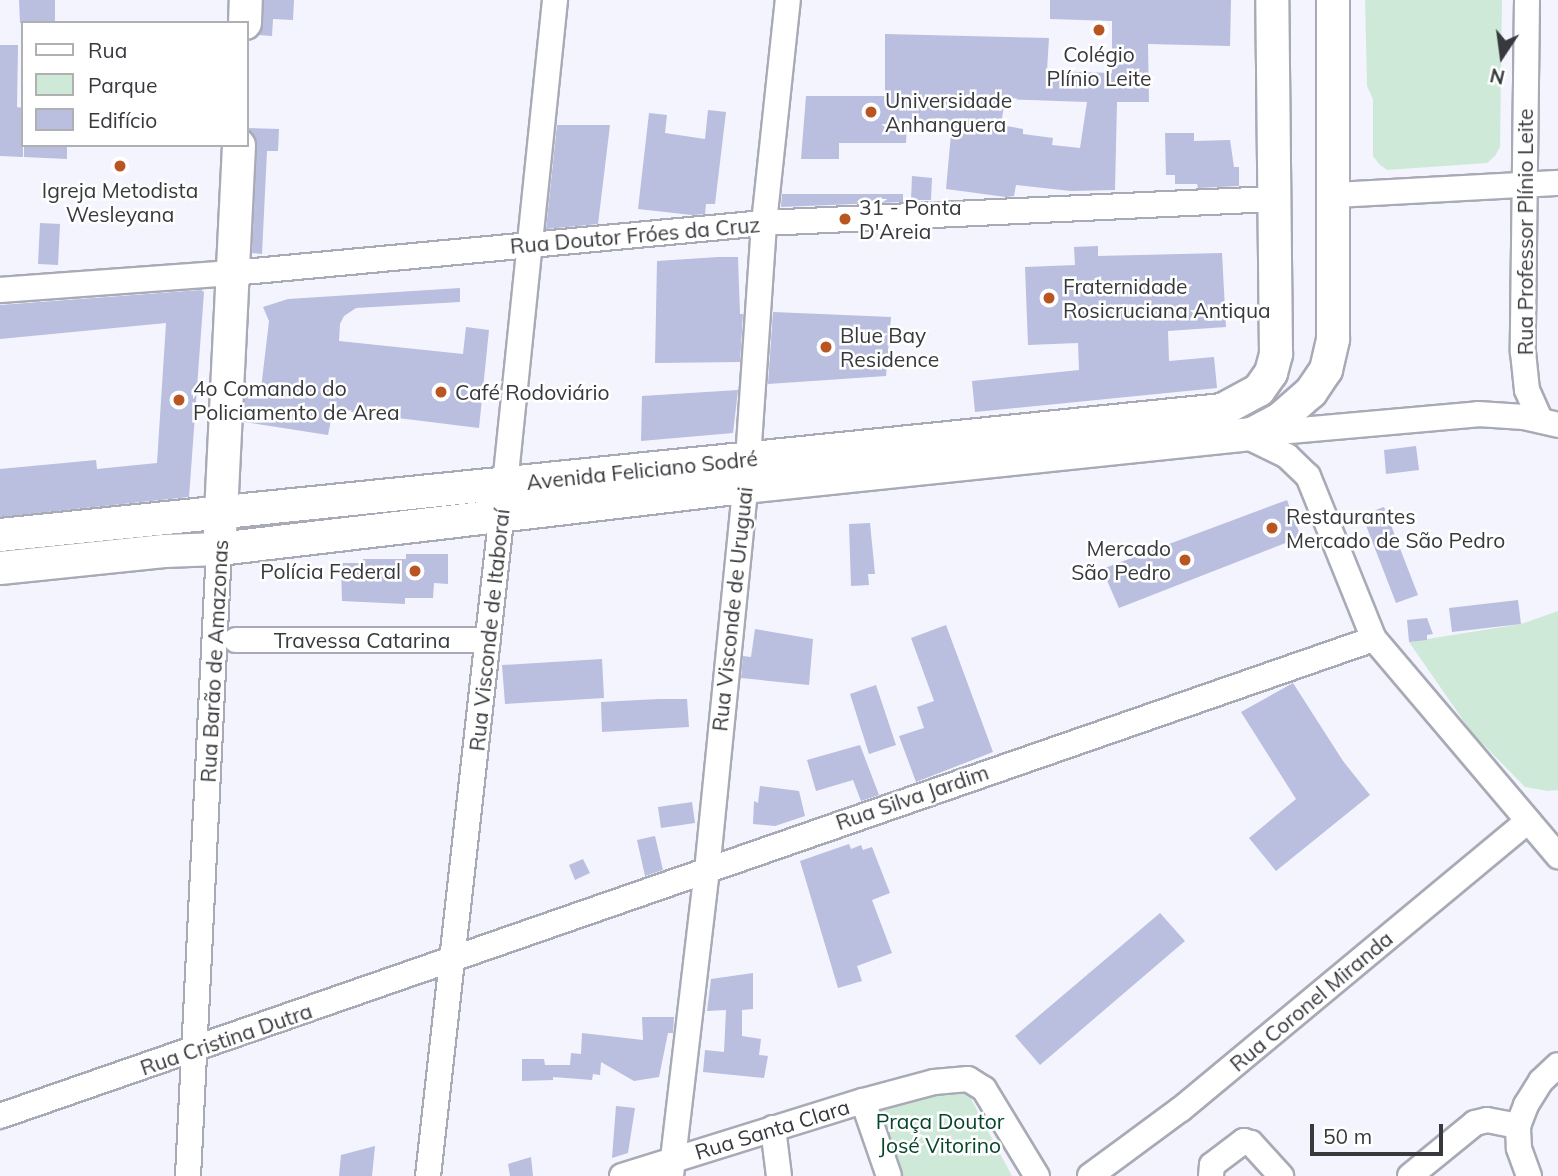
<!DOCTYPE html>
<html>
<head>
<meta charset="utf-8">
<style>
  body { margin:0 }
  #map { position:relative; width:1558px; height:1176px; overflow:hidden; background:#f3f4fd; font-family:Mulish,sans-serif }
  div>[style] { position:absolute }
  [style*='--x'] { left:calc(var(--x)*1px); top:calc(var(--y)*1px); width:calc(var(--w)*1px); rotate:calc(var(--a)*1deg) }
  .green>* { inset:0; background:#cfe9d9 }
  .building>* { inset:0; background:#babedf }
  .roads { filter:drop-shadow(2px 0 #a8aab5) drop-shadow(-2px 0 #a8aab5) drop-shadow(0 2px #a8aab5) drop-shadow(0 -2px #a8aab5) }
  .minor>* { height:24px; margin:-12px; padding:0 12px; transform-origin:12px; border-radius:12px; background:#fff }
  .major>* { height:32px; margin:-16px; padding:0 16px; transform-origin:16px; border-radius:16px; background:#fff }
  .dots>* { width:19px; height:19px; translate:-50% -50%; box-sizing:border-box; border:4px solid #fff; border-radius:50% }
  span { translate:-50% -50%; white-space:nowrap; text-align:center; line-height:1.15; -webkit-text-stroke:5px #fff; paint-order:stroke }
  .poi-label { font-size:21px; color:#38393d }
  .left { translate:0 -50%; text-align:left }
  .right { translate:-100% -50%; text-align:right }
  .street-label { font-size:21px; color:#38393d }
  .park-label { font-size:21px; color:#05452a }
  .legend { position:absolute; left:21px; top:21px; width:228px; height:126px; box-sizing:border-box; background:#fff; border:2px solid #afb0b1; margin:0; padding:9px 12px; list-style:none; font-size:21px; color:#38393d }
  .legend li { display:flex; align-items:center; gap:14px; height:35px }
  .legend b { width:35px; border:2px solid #afb0b1 }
  .north { position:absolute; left:1467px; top:21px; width:70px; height:70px; -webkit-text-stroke:5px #fff; paint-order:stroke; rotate:193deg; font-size:19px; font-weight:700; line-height:28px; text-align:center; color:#38393d }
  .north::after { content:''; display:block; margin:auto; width:24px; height:32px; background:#38393d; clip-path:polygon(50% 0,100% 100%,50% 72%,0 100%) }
  .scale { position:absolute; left:1310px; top:1124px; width:133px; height:32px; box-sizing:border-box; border:4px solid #38393d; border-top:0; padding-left:9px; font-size:21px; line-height:24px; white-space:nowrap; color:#38393d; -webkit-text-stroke:5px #fff; paint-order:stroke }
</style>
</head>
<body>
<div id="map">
  <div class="green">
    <div style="clip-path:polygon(1365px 0,1502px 0,1500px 147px,1495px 156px,1487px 163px,1387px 170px,1379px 164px,1373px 156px,1373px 99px,1367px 86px)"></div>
    <div style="clip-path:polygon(1558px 611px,1558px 790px,1548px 791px,1525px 787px,1472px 733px,1409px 642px,1521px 624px)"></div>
    <div style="clip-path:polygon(961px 1080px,1012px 1176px,899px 1176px,875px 1112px)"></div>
  </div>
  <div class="building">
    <div style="clip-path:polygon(19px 0,55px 0,55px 23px,20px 23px)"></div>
    <div style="clip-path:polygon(264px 0,294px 0,293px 20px,273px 19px,272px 36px,258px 35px,263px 24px)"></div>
    <div style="clip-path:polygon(evenodd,1050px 0,1231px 0,1230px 46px,1148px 44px,1149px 102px,1117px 102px,1115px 190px,1071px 191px,1016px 185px,1014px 196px,1006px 197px,946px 189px,952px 123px,907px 122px,906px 143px,839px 143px,839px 159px,801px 159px,806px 96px,885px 96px,885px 34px,1049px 38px,1047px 71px,1112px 73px,1112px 21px,1050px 19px,1050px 0,1005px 99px,1087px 102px,1080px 148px,1052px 145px,1053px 138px,1023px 134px,1023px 129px,1001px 125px,1005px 99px)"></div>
    <div style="clip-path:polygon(0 45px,18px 45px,17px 107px,23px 108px,23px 157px,0 156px)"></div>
    <div style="clip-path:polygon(708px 110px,726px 112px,715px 204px,706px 204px,705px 214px,692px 215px,638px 209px,649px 113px,667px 115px,665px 133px,705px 139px)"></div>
    <div style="clip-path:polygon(557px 125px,610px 125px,598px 224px,546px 229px)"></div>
    <div style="clip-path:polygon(247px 128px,279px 129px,278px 151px,267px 151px,262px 254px,252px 253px,257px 146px,255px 136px)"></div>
    <div style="clip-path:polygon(1165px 133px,1194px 133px,1194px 141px,1230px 140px,1234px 167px,1239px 167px,1239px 186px,1198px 188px,1197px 184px,1175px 184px,1175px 175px,1166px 175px)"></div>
    <div style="clip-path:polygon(24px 145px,67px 145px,67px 159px,24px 157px)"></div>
    <div style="clip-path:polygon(912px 176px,932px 178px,931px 200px,911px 200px)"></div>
    <div style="clip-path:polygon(782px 194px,903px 194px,903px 202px,781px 207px)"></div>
    <div style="clip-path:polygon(40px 223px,60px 224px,58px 265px,38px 264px)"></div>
    <div style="clip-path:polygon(1098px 246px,1098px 256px,1222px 253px,1226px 327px,1168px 331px,1169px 361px,1214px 357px,1217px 388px,975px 412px,972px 381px,1079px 370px,1078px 343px,1028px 345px,1025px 267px,1075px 265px,1074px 247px)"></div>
    <div style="clip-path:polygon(718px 257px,738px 257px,740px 314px,743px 314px,740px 362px,655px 363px,657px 261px)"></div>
    <div style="clip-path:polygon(460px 288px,460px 302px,356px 308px,344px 316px,340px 324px,339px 341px,463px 354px,466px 327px,489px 330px,479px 428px,333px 410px,328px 435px,244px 422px,245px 395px,260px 397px,269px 321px,263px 307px,288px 299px)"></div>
    <div style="clip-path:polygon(201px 290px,204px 292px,189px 497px,0 517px,0 469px,96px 460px,97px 469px,157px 463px,166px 323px,0 339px,0 305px)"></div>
    <div style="clip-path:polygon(773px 312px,891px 317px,886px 376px,768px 384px)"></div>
    <div style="clip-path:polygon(738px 390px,733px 433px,641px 441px,642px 396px)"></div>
    <div style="clip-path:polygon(1416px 446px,1419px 470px,1386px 474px,1384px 450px)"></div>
    <div style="clip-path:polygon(1287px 500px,1301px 537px,1119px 608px,1102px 569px)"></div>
    <div style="clip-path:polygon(1384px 507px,1418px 595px,1396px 603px,1362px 515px)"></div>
    <div style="clip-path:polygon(870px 523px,875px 574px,868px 574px,869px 585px,851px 586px,849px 524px)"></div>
    <div style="clip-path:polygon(406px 554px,448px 554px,448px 584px,434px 583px,433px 598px,405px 598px,405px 604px,342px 601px,341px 563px,363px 563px,363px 559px,406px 559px)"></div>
    <div style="clip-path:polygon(1518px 600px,1521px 624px,1452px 632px,1449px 608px)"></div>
    <div style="clip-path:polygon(1427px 618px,1433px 634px,1427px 635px,1427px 640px,1409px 642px,1407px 620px)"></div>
    <div style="clip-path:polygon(946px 625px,993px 752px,916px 782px,899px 736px,924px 728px,917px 707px,934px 701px,911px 638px)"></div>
    <div style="clip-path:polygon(755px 629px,813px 639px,809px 685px,741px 678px,743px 656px,751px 657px)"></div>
    <div style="clip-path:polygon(602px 659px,604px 698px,505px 704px,502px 665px)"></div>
    <div style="clip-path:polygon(1293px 683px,1343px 761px,1370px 795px,1276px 871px,1249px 838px,1296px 799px,1241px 712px)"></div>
    <div style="clip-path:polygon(876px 685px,896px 745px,869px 754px,850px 694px)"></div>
    <div style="clip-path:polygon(659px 699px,687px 699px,689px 727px,602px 732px,601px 702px)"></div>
    <div style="clip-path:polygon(860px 745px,879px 795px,861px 801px,853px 780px,816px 791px,807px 760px)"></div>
    <div style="clip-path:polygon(760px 786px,799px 791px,805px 816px,775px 826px,753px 824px,754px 801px,758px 803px)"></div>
    <div style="clip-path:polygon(692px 802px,695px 823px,661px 828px,658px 807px)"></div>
    <div style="clip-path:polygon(655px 836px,663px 870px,645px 876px,637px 840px)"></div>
    <div style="clip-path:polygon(849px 844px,851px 849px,861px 845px,863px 850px,872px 847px,890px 893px,872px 900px,892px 953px,857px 966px,862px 981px,838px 988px,800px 861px)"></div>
    <div style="clip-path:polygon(583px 859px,590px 873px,575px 880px,569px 865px)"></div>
    <div style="clip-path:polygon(1160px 913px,1185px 941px,1040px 1065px,1015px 1036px)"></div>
    <div style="clip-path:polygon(753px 973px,753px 1009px,742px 1010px,742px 1036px,761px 1039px,759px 1055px,768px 1056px,764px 1078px,703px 1072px,705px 1050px,724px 1052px,726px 1010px,707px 1011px,711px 979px)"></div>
    <div style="clip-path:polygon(642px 1017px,674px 1017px,673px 1033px,668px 1033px,659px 1077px,634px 1081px,601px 1062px,600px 1075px,593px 1074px,592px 1080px,553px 1077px,553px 1080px,522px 1081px,522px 1059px,544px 1059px,545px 1065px,570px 1065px,571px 1053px,581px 1054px,582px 1033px,643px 1040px)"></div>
    <div style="clip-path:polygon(616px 1106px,635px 1108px,628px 1153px,612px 1158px)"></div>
    <div style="clip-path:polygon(375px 1146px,372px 1176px,339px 1176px,341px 1155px)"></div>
    <div style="clip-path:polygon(531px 1157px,533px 1176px,510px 1176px,508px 1164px)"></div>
  </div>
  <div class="roads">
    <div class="minor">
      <div style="--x:1527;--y:0;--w:352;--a:90.7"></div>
      <div style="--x:1523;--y:352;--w:38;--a:84"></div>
      <div style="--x:1527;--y:390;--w:32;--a:66"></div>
      <div style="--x:1334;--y:195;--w:224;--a:-3.1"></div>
      <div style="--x:0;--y:290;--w:234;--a:-4.2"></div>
      <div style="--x:233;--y:273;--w:533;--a:-5.38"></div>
      <div style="--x:764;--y:223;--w:509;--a:-2.7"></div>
      <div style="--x:1256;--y:434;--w:223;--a:-5.1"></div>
      <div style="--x:1478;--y:414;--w:46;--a:3.7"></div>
      <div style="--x:1524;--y:417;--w:35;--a:13"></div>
      <div style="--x:1244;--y:435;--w:48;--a:26"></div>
      <div style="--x:1287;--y:456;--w:29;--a:44"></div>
      <div style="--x:1308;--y:476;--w:176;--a:68"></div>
      <div style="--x:1374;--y:639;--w:285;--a:49.7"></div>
      <div style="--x:236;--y:640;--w:252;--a:0"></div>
      <div style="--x:863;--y:1101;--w:79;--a:70.9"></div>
      <div style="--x:0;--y:1116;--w:1454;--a:-19.15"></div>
      <div style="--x:773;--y:1128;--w:48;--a:82.9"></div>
      <div style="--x:188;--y:1176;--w:628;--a:-87.17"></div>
      <div style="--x:428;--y:1176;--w:696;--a:-83.65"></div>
      <div style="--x:505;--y:484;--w:487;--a:-84.1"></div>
      <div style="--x:622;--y:1176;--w:252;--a:-17.3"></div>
      <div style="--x:863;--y:1101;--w:73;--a:-15"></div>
      <div style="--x:934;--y:1082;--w:34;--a:-5"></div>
      <div style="--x:968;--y:1079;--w:19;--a:32"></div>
      <div style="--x:984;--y:1089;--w:102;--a:58.7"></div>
      <div style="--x:671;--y:1176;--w:307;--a:-83.3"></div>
      <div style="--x:707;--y:871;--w:414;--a:-84.3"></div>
      <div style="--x:748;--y:459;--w:237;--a:-86.1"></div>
      <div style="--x:764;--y:223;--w:224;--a:-83.9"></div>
      <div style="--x:1090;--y:1176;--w:113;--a:-36.4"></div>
      <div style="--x:1181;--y:1109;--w:451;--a:-39.7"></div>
      <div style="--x:1211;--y:1176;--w:11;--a:-85"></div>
      <div style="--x:1212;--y:1165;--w:40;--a:-37"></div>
      <div style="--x:1244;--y:1141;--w:7;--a:16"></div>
      <div style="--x:1251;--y:1143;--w:45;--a:47.7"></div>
      <div style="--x:1410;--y:1176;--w:84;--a:-39.2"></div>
      <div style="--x:1475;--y:1123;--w:12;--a:-14"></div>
      <div style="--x:1487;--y:1120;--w:32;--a:11"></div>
      <div style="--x:1529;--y:1176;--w:30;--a:-110"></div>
      <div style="--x:1519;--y:1148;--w:22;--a:-93"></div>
      <div style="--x:1518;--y:1126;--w:22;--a:-69"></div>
      <div style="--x:1526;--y:1105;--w:28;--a:-58"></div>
      <div style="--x:1541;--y:1081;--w:23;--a:-43"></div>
    </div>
    <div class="major">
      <div style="--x:245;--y:23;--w:23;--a:-88"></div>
      <div style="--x:220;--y:534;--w:389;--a:-87.2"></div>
      <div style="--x:0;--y:535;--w:1228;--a:-5.84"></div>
      <div style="--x:1222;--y:410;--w:42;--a:-28.4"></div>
      <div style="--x:1259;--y:390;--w:21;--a:-55"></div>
      <div style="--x:1271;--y:373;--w:20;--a:-75"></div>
      <div style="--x:1276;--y:354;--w:354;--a:-90.6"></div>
      <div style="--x:0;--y:568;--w:165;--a:-5.9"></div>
      <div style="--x:164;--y:551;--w:55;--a:-2.1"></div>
      <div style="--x:219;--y:549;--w:529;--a:-6.74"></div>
      <div style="--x:744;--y:487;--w:511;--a:-5.96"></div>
      <div style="--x:1252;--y:434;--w:32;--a:-28"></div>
      <div style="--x:1280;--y:419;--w:41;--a:-41.1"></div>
      <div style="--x:1311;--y:392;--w:27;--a:-56"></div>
      <div style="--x:1326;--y:370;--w:32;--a:-77"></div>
      <div style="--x:1333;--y:339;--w:339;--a:-90"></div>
    </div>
  </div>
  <div class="dots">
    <div style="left:1099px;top:30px;background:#b95521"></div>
    <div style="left:871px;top:112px;background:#b95521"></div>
    <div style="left:120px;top:166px;background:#b95521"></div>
    <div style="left:845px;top:219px;background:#b95521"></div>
    <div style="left:1049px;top:298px;background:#b95521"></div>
    <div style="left:826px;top:347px;background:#b95521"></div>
    <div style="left:441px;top:392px;background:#b95521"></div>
    <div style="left:179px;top:400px;background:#b95521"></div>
    <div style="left:1272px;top:528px;background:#b95521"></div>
    <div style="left:1185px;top:560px;background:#b95521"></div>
    <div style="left:415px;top:571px;background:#b95521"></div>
  </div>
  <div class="poi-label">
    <span style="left:1099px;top:66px">Colégio<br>Plínio Leite</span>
    <span class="left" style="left:885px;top:112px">Universidade<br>Anhanguera</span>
    <span style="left:120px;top:202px">Igreja Metodista<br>Wesleyana</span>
    <span class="left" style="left:859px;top:219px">31 - Ponta<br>D'Areia</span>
    <span class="left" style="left:1063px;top:298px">Fraternidade<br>Rosicruciana Antiqua</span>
    <span class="left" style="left:840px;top:347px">Blue Bay<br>Residence</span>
    <span class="left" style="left:193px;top:400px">4o Comando do<br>Policiamento de Area</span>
    <span class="left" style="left:455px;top:392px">Café Rodoviário</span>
    <span class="left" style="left:1286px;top:528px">Restaurantes<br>Mercado de São Pedro</span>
    <span class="right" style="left:1171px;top:560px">Mercado<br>São Pedro</span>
    <span class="right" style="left:401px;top:571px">Polícia Federal</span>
  </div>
  <div class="street-label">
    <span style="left:1525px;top:232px;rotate:-90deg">Rua Professor Plínio Leite</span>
    <span style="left:635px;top:235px;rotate:-5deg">Rua Doutor Fróes da Cruz</span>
    <span style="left:642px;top:470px;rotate:-6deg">Avenida Feliciano Sodré</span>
    <span style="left:732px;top:609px;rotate:-84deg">Rua Visconde de Uruguai</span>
    <span style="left:489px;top:630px;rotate:-84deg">Rua Visconde de Itaboraí</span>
    <span style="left:362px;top:640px">Travessa Catarina</span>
    <span style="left:214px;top:661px;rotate:-87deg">Rua Barão de Amazonas</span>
    <span style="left:912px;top:797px;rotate:-19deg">Rua Silva Jardim</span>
    <span style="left:1311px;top:1001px;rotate:-40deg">Rua Coronel Miranda</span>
    <span style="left:226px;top:1039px;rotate:-19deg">Rua Cristina Dutra</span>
    <span style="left:772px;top:1129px;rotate:-17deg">Rua Santa Clara</span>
  </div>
  <div class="park-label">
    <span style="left:940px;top:1133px">Praça Doutor<br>José Vitorino</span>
  </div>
  <ul class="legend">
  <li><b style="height:9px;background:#fff"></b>Rua</li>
  <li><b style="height:19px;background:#cfe9d9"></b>Parque</li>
  <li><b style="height:19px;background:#babedf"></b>Edifício</li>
  </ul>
  <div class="north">N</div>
  <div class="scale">50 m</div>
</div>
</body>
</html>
